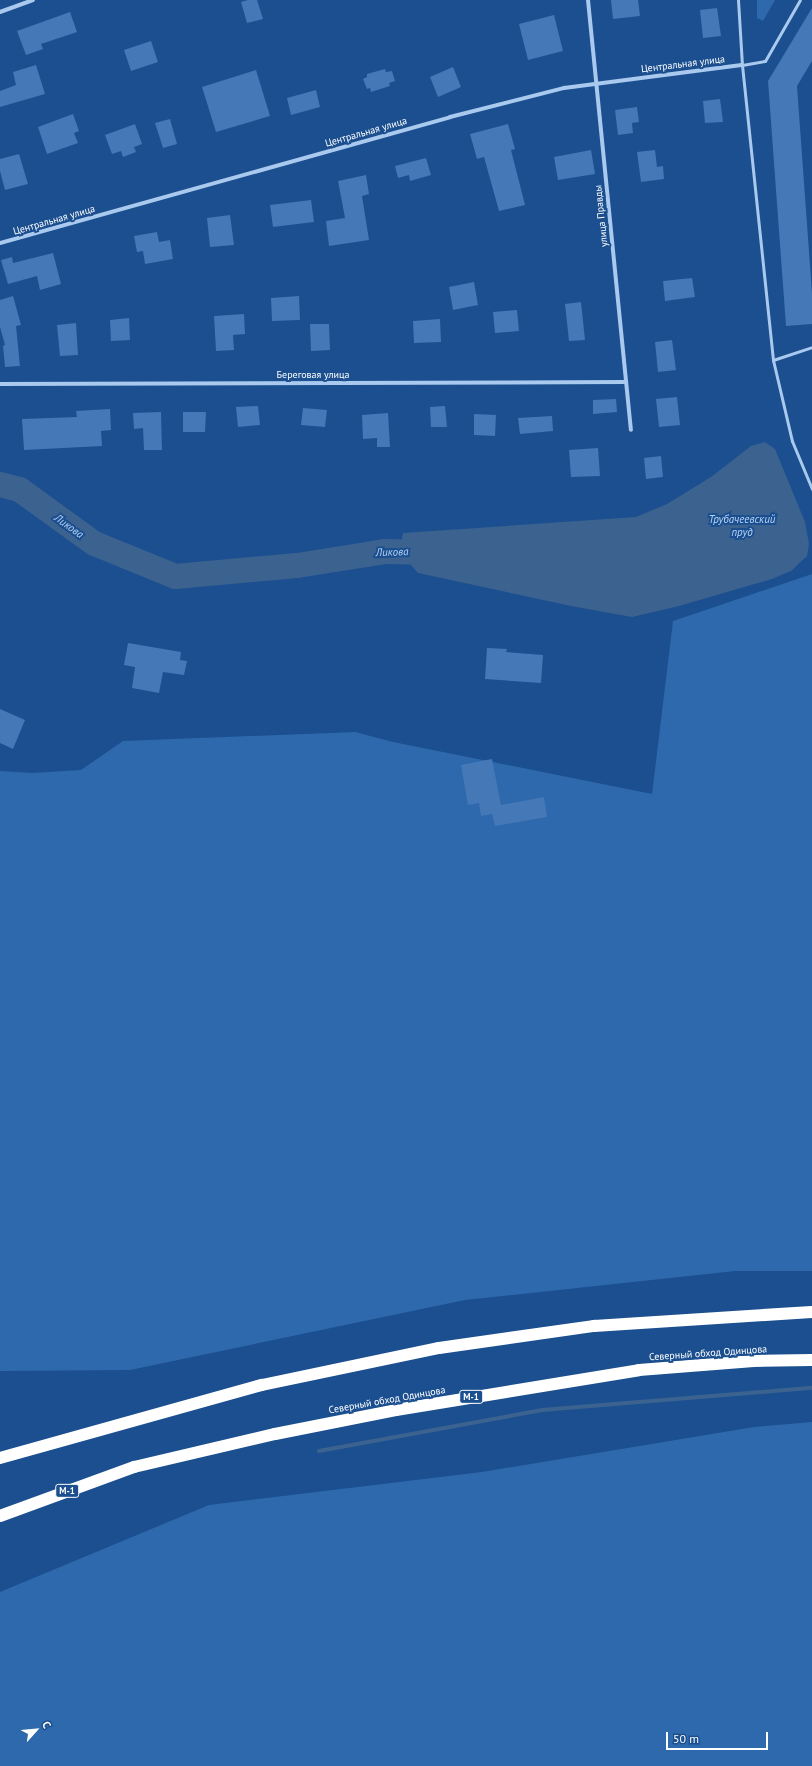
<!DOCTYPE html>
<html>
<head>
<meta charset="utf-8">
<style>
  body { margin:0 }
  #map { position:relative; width:812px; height:1766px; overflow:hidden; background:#1b4f8f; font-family:"PT Sans",sans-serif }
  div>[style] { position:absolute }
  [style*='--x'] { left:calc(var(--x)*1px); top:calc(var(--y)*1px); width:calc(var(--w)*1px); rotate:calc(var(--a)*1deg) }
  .green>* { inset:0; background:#2e69ad }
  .water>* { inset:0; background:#3c6290 }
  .stream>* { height:4px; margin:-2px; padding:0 2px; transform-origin:2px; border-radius:2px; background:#3c6290 }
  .river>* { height:25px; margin:-12.5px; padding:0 12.5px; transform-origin:12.5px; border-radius:12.5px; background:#3c6290 }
  .building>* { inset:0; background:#4478b7 }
  .lane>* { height:3px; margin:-1.5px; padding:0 1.5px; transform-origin:1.5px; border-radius:1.5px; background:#a9c9ee }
  .street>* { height:4px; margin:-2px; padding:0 2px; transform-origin:2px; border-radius:2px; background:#a9c9ee }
  .highway>* { height:12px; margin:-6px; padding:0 6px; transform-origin:6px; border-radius:6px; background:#fff }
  span { translate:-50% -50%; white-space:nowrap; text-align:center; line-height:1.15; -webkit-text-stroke:4px #1b4f8f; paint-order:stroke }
  .shield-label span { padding:1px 3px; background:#1b4f8f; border:1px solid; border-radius:3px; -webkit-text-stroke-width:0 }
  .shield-label { font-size:9px; color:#fff; font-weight:700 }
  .street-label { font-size:10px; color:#fff }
  .water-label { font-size:11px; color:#b5d3f5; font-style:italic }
  .north { position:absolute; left:16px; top:1710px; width:40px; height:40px; -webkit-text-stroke:3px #1b4f8f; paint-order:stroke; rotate:63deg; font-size:11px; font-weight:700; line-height:16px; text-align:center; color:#fff }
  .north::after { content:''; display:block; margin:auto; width:14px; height:18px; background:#fff; clip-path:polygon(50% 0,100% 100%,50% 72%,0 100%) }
  .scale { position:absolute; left:666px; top:1732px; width:102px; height:18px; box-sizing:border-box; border:2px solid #fff; border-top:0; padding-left:5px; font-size:12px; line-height:14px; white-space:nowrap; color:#fff; -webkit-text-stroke:3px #1b4f8f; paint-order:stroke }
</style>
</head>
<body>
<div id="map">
  <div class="green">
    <div style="clip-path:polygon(757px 0,775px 0,763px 21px,757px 18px)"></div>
    <div style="clip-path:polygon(812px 574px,812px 1271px,735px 1271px,465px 1300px,130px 1370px,0 1371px,0 771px,32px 773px,81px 770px,123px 741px,355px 732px,393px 742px,652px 794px,673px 621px)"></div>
    <div style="clip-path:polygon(812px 1422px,812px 1766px,0 1766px,0 1592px,209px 1505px,482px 1472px,754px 1427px)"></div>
  </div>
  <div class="water">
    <div style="clip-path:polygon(765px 442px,775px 449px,805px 522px,809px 544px,807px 556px,791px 571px,772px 579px,679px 606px,632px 617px,571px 606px,418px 573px,403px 556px,401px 545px,403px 533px,636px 517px,667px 504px,711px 477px,751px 446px)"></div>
  </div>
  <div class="stream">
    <div style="--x:319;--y:1451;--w:227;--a:-10.4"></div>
    <div style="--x:542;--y:1410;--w:271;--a:-4.7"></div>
  </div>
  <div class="river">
    <div style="--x:0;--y:484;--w:20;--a:15"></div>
    <div style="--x:19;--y:489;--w:92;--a:35.8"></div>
    <div style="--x:94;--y:543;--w:87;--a:22.2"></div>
    <div style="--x:175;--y:576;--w:122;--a:-5.2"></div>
    <div style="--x:297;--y:565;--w:88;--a:-9.1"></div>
    <div style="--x:384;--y:551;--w:53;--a:1.1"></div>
  </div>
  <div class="building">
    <div style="clip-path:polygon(248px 0,257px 0,263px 19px,247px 23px,241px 2px)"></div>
    <div style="clip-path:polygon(611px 0,638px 0,640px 16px,613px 19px)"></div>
    <div style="clip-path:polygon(717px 8px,721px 36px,703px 38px,700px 10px)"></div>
    <div style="clip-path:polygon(812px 8px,812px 61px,797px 86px,812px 293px,812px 324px,786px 326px,768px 81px)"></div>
    <div style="clip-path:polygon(70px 12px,77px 32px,41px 44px,43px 49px,26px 55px,17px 31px)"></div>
    <div style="clip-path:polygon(554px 15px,563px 51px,528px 60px,519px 24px)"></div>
    <div style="clip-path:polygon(151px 41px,158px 62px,131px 71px,124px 50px)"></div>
    <div style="clip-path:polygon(36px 65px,45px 94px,0 107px,0 91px,16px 85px,13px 72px)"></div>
    <div style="clip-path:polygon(453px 67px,461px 87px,438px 97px,430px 77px)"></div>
    <div style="clip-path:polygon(385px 69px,386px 72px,392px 71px,395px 81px,389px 83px,390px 86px,371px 92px,370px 88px,367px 89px,363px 79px,367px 77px,367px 74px)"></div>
    <div style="clip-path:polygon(256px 70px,270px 116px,216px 132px,202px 87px)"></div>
    <div style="clip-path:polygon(316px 90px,320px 107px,291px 115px,287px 98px)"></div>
    <div style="clip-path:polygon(720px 99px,723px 122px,705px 123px,703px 101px)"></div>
    <div style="clip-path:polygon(637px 107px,639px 122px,632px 123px,633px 133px,618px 135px,615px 110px)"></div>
    <div style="clip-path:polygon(73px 114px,79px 131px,74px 133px,78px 143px,47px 154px,38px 127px)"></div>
    <div style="clip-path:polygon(170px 119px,177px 144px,163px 148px,155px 123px)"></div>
    <div style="clip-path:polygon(135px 124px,142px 144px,134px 147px,136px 152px,123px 157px,121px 151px,112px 154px,105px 135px)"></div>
    <div style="clip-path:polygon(508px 124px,515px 149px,511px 150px,525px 205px,499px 211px,484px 157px,477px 159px,470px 134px)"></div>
    <div style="clip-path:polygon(591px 150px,595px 174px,558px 180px,554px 157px)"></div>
    <div style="clip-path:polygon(655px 150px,657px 167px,663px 166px,664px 179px,641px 182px,637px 152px)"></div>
    <div style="clip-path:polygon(19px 154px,28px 184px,5px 190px,0 171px,0 159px)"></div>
    <div style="clip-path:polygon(426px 158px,431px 175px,410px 181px,409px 175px,398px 178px,395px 166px)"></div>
    <div style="clip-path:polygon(366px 175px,369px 194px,362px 196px,369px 240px,329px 246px,326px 221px,345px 218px,338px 181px)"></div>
    <div style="clip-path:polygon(311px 200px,314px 222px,273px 227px,270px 205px)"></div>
    <div style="clip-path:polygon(230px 215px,234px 245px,210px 247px,207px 218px)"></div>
    <div style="clip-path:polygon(157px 232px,159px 242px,170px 240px,173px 259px,145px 264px,143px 251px,137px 252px,134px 236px)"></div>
    <div style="clip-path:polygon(53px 253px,61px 284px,40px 290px,37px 276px,8px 284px,1px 260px,12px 257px,13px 263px)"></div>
    <div style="clip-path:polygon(692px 278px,695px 297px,665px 301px,663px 281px)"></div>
    <div style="clip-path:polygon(474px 282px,478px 305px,453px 310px,449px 287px)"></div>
    <div style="clip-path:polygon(13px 296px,21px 325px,16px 326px,20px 366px,5px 367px,3px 346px,5px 345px,0 327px,0 300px)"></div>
    <div style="clip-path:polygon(299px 296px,300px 320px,272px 321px,271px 298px)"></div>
    <div style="clip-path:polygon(581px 302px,585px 340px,569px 341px,565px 304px)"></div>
    <div style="clip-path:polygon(517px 310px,519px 331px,495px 333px,493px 312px)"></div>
    <div style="clip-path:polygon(244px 314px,245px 334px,233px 335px,234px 350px,216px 351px,214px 316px)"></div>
    <div style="clip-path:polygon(129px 318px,130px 340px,111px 341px,110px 320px)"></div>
    <div style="clip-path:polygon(440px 319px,441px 342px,414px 343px,413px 321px)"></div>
    <div style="clip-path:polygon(76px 323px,78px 355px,60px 356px,57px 325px)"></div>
    <div style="clip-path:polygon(310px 324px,329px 324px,330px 350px,311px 351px)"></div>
    <div style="clip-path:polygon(672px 340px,676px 370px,658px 372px,655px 342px)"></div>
    <div style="clip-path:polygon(677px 397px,680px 425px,659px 427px,656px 399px)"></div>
    <div style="clip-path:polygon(616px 399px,617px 412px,593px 414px,593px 400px)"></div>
    <div style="clip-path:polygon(258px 406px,260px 425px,238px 427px,236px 407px)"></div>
    <div style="clip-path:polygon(445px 406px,447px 427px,431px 427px,430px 407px)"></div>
    <div style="clip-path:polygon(303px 408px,327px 410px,325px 427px,301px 425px)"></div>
    <div style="clip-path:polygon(110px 409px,111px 430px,101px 431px,102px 446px,24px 450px,22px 419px,77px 417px,76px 411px)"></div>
    <div style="clip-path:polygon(161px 412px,162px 450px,144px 450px,143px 428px,134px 429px,133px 413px)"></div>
    <div style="clip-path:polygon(183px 412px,206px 412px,205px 432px,183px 432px)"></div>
    <div style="clip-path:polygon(388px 413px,390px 447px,377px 447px,377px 438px,363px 439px,362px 415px)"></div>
    <div style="clip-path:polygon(474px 414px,496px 415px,495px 436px,474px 435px)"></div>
    <div style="clip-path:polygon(552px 416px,553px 431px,520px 434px,518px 418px)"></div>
    <div style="clip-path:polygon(598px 448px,600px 476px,571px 477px,569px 450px)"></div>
    <div style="clip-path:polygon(661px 456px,663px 477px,646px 479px,644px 458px)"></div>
    <div style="clip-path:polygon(128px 643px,181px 652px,180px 660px,187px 661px,184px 675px,163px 672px,159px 693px,132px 688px,135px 667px,124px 665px)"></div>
    <div style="clip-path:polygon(487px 648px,507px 649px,506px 652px,543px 655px,541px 683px,485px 679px)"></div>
    <div style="clip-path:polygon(0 709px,25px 720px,13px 749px,0 743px)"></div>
    <div style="clip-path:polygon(492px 759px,501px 805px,544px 797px,547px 817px,495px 826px,492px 814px,481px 816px,479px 803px,468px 805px,461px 765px)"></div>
  </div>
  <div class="lane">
    <div style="--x:738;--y:0;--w:65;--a:86.5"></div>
    <div style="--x:742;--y:65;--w:297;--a:84"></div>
    <div style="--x:773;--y:360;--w:83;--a:76.8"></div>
    <div style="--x:792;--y:441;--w:52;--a:67.4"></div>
    <div style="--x:742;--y:65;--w:23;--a:-10"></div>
    <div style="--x:765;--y:61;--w:70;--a:-60.2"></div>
    <div style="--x:773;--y:360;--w:41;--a:-18.4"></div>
  </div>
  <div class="street">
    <div style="--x:588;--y:0;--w:432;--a:84.3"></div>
    <div style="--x:0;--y:12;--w:35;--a:-20"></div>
    <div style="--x:0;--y:243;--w:467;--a:-15.6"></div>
    <div style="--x:450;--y:117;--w:118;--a:-14.3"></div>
    <div style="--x:564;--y:88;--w:179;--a:-7.4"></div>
    <div style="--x:0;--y:384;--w:626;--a:-0.18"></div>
  </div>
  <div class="highway">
    <div style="--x:0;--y:1458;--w:272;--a:-15.6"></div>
    <div style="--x:262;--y:1385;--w:181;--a:-11.8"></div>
    <div style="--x:439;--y:1348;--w:157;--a:-8.1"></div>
    <div style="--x:594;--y:1326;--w:218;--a:-3.7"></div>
    <div style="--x:0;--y:1516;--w:143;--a:-20.1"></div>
    <div style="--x:134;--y:1467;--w:145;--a:-13.2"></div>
    <div style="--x:275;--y:1434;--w:123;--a:-11.2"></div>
    <div style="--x:396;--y:1410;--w:246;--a:-9.3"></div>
    <div style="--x:639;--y:1370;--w:115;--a:-4.5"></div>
    <div style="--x:754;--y:1361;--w:58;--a:-1"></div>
  </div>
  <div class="shield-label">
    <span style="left:471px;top:1397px">М-1</span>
    <span style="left:67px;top:1491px">М-1</span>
  </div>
  <div class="street-label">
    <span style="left:683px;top:64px;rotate:-7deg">Центральная улица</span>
    <span style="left:366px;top:132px;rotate:-16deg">Центральная улица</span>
    <span style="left:601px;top:216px;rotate:-96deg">улица Правды</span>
    <span style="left:54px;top:220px;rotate:-16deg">Центральная улица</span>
    <span style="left:313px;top:375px">Береговая улица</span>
    <span style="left:708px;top:1353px;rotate:-4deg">Северный обход Одинцова</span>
    <span style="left:387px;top:1400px;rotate:-10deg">Северный обход Одинцова</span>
  </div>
  <div class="water-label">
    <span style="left:742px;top:526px">Трубачеевский<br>пруд</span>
    <span style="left:69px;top:526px;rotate:36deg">Ликова</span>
    <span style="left:392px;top:552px;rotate:-2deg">Ликова</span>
  </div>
  <div class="north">С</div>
  <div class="scale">50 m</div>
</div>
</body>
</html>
